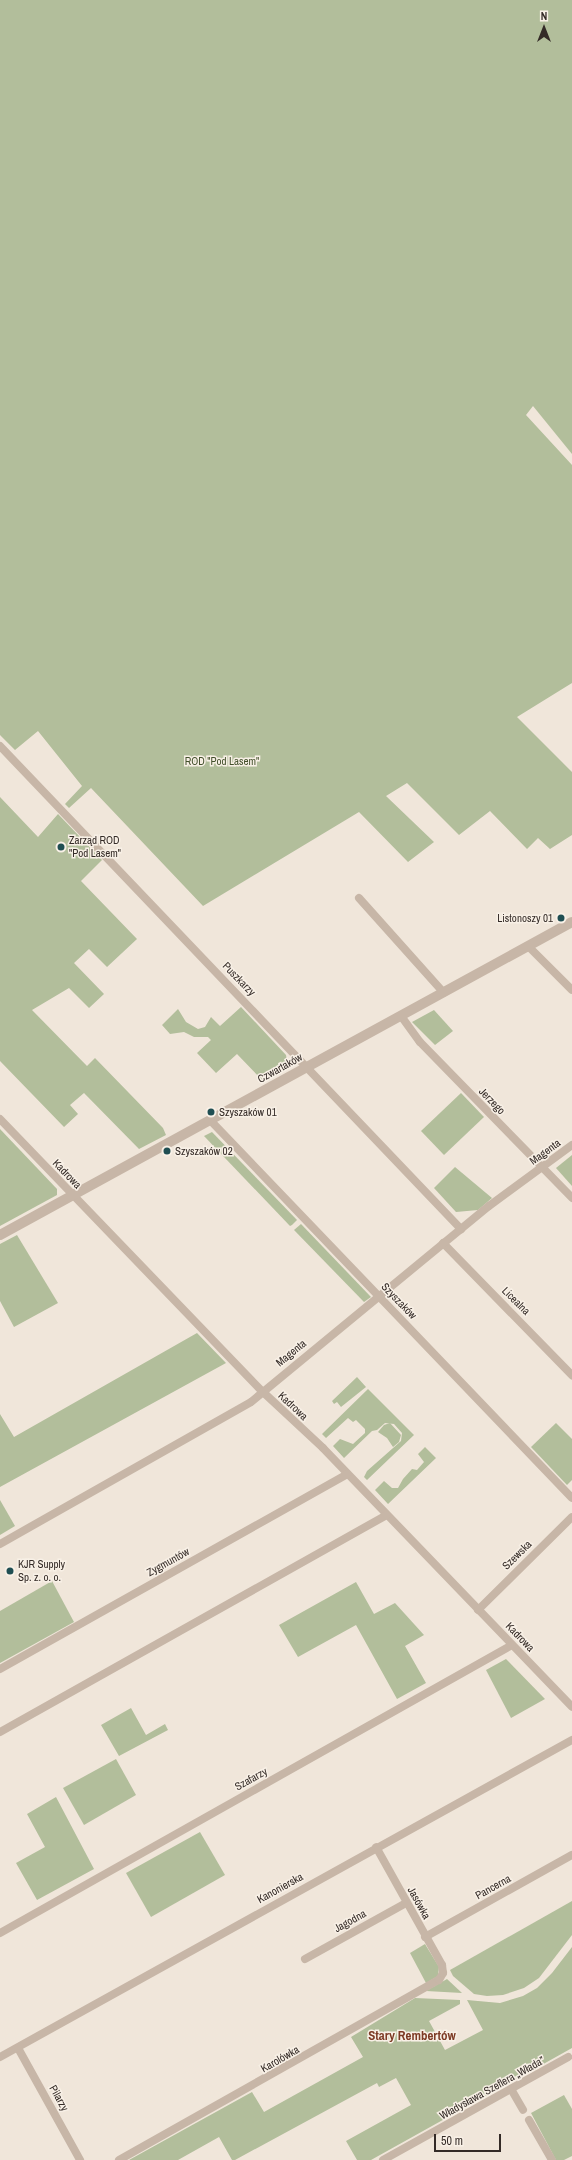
<!DOCTYPE html>
<html>
<head>
<meta charset="utf-8">
<style>
  body { margin:0 }
  #map { position:relative; width:572px; height:2160px; overflow:hidden; background:#f0e6da; font-family:"Archivo Narrow",sans-serif }
  div>[style] { position:absolute }
  [style*='--x'] { left:calc(var(--x)*1px); top:calc(var(--y)*1px); width:calc(var(--w)*1px); rotate:calc(var(--a)*1deg) }
  .green>* { inset:0; background:#b2be9b }
  .minor>* { height:8px; margin:-4px; padding:0 4px; transform-origin:4px; border-radius:4px; background:#c7b6a7 }
  .tertiary>* { height:10px; margin:-5px; padding:0 5px; transform-origin:5px; border-radius:5px; background:#c7b6a7 }
  .dots>* { width:11px; height:11px; translate:-50% -50%; box-sizing:border-box; border:2px solid #f8f0e6; border-radius:50% }
  span { translate:-50% -50%; white-space:nowrap; text-align:center; line-height:1.15; -webkit-text-stroke:3px #f8f0e6; paint-order:stroke }
  .park-label { font-size:11px; color:#43502c }
  .poi-label { font-size:11px; color:#342b27 }
  .left { translate:0 -50%; text-align:left }
  .right { translate:-100% -50%; text-align:right }
  .street-label { font-size:11px; color:#342b27 }
  .quarter-label { font-size:13px; color:#7d3b25; font-weight:700 }
  .north { position:absolute; left:524px; top:8px; width:40px; height:40px; -webkit-text-stroke:3px #f8f0e6; paint-order:stroke; rotate:0deg; font-size:11px; font-weight:700; line-height:16px; text-align:center; color:#342b27 }
  .north::after { content:''; display:block; margin:auto; width:14px; height:18px; background:#342b27; clip-path:polygon(50% 0,100% 100%,50% 72%,0 100%) }
  .scale { position:absolute; left:434px; top:2134px; width:67px; height:18px; box-sizing:border-box; border:2px solid #342b27; border-top:0; padding-left:5px; font-size:12px; line-height:14px; white-space:nowrap; color:#342b27; -webkit-text-stroke:3px #f8f0e6; paint-order:stroke }
</style>
</head>
<body>
<div id="map">
  <div class="green">
    <div style="clip-path:polygon(0 0,572px 0,572px 454px,533px 406px,526px 415px,572px 465px,572px 683px,517px 717px,572px 772px,572px 835px,550px 849px,538px 838px,527px 849px,490px 811px,459px 835px,407px 783px,386px 796px,434px 842px,408px 862px,359px 812px,203px 906px,91px 788px,69px 808px,65px 804px,82px 786px,38px 731px,15px 750px,0 735px)"></div>
    <div style="clip-path:polygon(0 797px,38px 837px,58px 814px,102px 860px,81px 881px,137px 939px,107px 967px,89px 949px,74px 963px,104px 994px,89px 1008px,69px 988px,32px 1010px,87px 1066px,95px 1058px,163px 1128px,166px 1135px,139px 1149px,84px 1093px,70px 1105px,78px 1114px,64px 1127px,0 1061px)"></div>
    <div style="clip-path:polygon(241px 1007px,286px 1055px,288px 1067px,263px 1081px,237px 1054px,216px 1073px,197px 1053px,211px 1040px,208px 1037px,194px 1037px,184px 1032px,170px 1034px,162px 1025px,178px 1009px,186px 1022px,198px 1029px,205px 1027px,211px 1017px,220px 1026px)"></div>
    <div style="clip-path:polygon(434px 1010px,453px 1031px,435px 1045px,412px 1022px)"></div>
    <div style="clip-path:polygon(461px 1093px,484px 1117px,444px 1155px,421px 1131px)"></div>
    <div style="clip-path:polygon(0 1129px,57px 1189px,57px 1195px,0 1226px)"></div>
    <div style="clip-path:polygon(212px 1132px,297px 1220px,292px 1225px,290px 1226px,204px 1136px)"></div>
    <div style="clip-path:polygon(572px 1155px,572px 1186px,556px 1168px)"></div>
    <div style="clip-path:polygon(455px 1167px,492px 1198px,478px 1210px,456px 1212px,434px 1188px)"></div>
    <div style="clip-path:polygon(301px 1224px,371px 1297px,364px 1302px,294px 1230px)"></div>
    <div style="clip-path:polygon(17px 1235px,58px 1303px,14px 1327px,0 1301px,0 1244px)"></div>
    <div style="clip-path:polygon(197px 1333px,226px 1363px,0 1487px,0 1414px,14px 1437px)"></div>
    <div style="clip-path:polygon(357px 1377px,366px 1387px,341px 1407px,337px 1402px,334px 1404px,332px 1401px)"></div>
    <div style="clip-path:polygon(368px 1389px,414px 1435px,367px 1480px,364px 1477px,367px 1471px,401px 1441px,402px 1433px,394px 1424px,385px 1423px,377px 1430px,372px 1431px,344px 1458px,333px 1446px,340px 1439px,353px 1444px,365px 1433px,365px 1429px,356px 1420px,353px 1422px,348px 1418px,326px 1438px,322px 1434px)"></div>
    <div style="clip-path:polygon(390px 1423px,401px 1435px,399px 1442px,393px 1447px,387px 1438px,378px 1432px,384px 1425px)"></div>
    <div style="clip-path:polygon(556px 1423px,572px 1439px,572px 1480px,567px 1485px,531px 1447px)"></div>
    <div style="clip-path:polygon(425px 1447px,436px 1458px,388px 1504px,375px 1490px,384px 1481px,392px 1488px,398px 1488px,403px 1479px,412px 1469px,417px 1470px,424px 1462px,418px 1454px)"></div>
    <div style="clip-path:polygon(0 1500px,15px 1526px,0 1535px)"></div>
    <div style="clip-path:polygon(52px 1581px,74px 1622px,0 1663px,0 1611px)"></div>
    <div style="clip-path:polygon(356px 1582px,374px 1614px,395px 1603px,424px 1635px,405px 1646px,426px 1683px,397px 1699px,356px 1625px,298px 1657px,279px 1625px)"></div>
    <div style="clip-path:polygon(506px 1659px,545px 1699px,511px 1718px,486px 1670px)"></div>
    <div style="clip-path:polygon(131px 1708px,146px 1735px,165px 1724px,168px 1730px,119px 1756px,101px 1725px)"></div>
    <div style="clip-path:polygon(116px 1759px,136px 1795px,84px 1825px,63px 1788px)"></div>
    <div style="clip-path:polygon(56px 1797px,94px 1869px,37px 1900px,16px 1863px,45px 1847px,27px 1814px)"></div>
    <div style="clip-path:polygon(200px 1832px,225px 1875px,151px 1917px,126px 1873px)"></div>
    <div style="clip-path:polygon(572px 1901px,572px 1935px,539px 1978px,524px 1988px,503px 1995px,487px 1996px,474px 1994px,453px 1976px,450px 1970px)"></div>
    <div style="clip-path:polygon(425px 1944px,439px 1967px,438px 1976px,426px 1983px,410px 1953px)"></div>
    <div style="clip-path:polygon(572px 1947px,572px 2048px,371px 2160px,357px 2160px,346px 2141px,411px 2105px,396px 2078px,379px 2087px,377px 2083px,235px 2160px,232px 2160px,219px 2137px,178px 2160px,129px 2160px,252px 2092px,264px 2112px,363px 2057px,351px 2037px,415px 1998px,460px 2000px,460px 2004px,429px 2021px,445px 2050px,483px 2030px,467px 2000px,500px 2003px,523px 1996px,537px 1988px,552px 1973px)"></div>
    <div style="clip-path:polygon(447px 1979px,462px 1993px,426px 1991px)"></div>
    <div style="clip-path:polygon(564px 2095px,572px 2109px,572px 2156px,564px 2160px,556px 2160px,531px 2113px)"></div>
  </div>
  <div class="minor">
    <div style="--x:0;--y:746;--w:668;--a:46.34"></div>
    <div style="--x:359;--y:898;--w:127;--a:48.2"></div>
    <div style="--x:528;--y:946;--w:62;--a:45"></div>
    <div style="--x:401;--y:1016;--w:32;--a:54"></div>
    <div style="--x:420;--y:1042;--w:218;--a:45.7"></div>
    <div style="--x:0;--y:1119;--w:379;--a:46.1"></div>
    <div style="--x:263;--y:1392;--w:82;--a:43"></div>
    <div style="--x:323;--y:1448;--w:359;--a:46.1"></div>
    <div style="--x:210;--y:1120;--w:523;--a:46.24"></div>
    <div style="--x:443;--y:1243;--w:185;--a:45.7"></div>
    <div style="--x:0;--y:1544;--w:288;--a:-29.5"></div>
    <div style="--x:251;--y:1402;--w:308;--a:-39.5"></div>
    <div style="--x:489;--y:1206;--w:103;--a:-36.3"></div>
    <div style="--x:478;--y:1610;--w:132;--a:-44.7"></div>
    <div style="--x:0;--y:1669;--w:398;--a:-29.3"></div>
    <div style="--x:0;--y:1732;--w:443;--a:-29.3"></div>
    <div style="--x:0;--y:1933;--w:587;--a:-29.36"></div>
    <div style="--x:425;--y:1937;--w:168;--a:-29.2"></div>
    <div style="--x:305;--y:1959;--w:115;--a:-29"></div>
    <div style="--x:18;--y:2048;--w:128;--a:61"></div>
    <div style="--x:0;--y:2057;--w:654;--a:-29"></div>
    <div style="--x:511;--y:2089;--w:24;--a:60"></div>
    <div style="--x:529;--y:2120;--w:46;--a:60.1"></div>
    <div style="--x:119;--y:2160;--w:367;--a:-29.4"></div>
    <div style="--x:439;--y:1980;--w:8;--a:-60"></div>
    <div style="--x:443;--y:1973;--w:8;--a:-97"></div>
    <div style="--x:442;--y:1965;--w:135;--a:-119.2"></div>
    <div style="--x:383;--y:2160;--w:212;--a:-29.1"></div>
  </div>
  <div class="tertiary">
    <div style="--x:0;--y:1235;--w:652;--a:-28.69"></div>
  </div>
  <div class="dots">
    <div style="left:61px;top:847px;background:#1f4e52"></div>
    <div style="left:561px;top:918px;background:#1f4e52"></div>
    <div style="left:211px;top:1112px;background:#1f4e52"></div>
    <div style="left:167px;top:1151px;background:#1f4e52"></div>
    <div style="left:10px;top:1571px;background:#1f4e52"></div>
  </div>
  <div class="park-label">
    <span style="left:222px;top:761px">ROD "Pod Lasem"</span>
  </div>
  <div class="poi-label">
    <span class="left" style="left:69px;top:847px">Zarząd ROD<br>"Pod Lasem"</span>
    <span class="right" style="left:553px;top:918px">Listonoszy 01</span>
    <span class="left" style="left:219px;top:1112px">Szyszaków 01</span>
    <span class="left" style="left:175px;top:1151px">Szyszaków 02</span>
    <span class="left" style="left:18px;top:1571px">KJR Supply<br>Sp. z. o. o.</span>
  </div>
  <div class="street-label">
    <span style="left:239px;top:979px;rotate:46deg">Puszkarzy</span>
    <span style="left:280px;top:1068px;rotate:-29deg">Czwartaków</span>
    <span style="left:492px;top:1101px;rotate:46deg">Jerzego</span>
    <span style="left:545px;top:1152px;rotate:-36deg">Magenta</span>
    <span style="left:67px;top:1174px;rotate:46deg">Kadrowa</span>
    <span style="left:399px;top:1301px;rotate:46deg">Szyszaków</span>
    <span style="left:516px;top:1301px;rotate:45deg">Licealna</span>
    <span style="left:291px;top:1353px;rotate:-39deg">Magenta</span>
    <span style="left:293px;top:1406px;rotate:43deg">Kadrowa</span>
    <span style="left:517px;top:1555px;rotate:-45deg">Szewska</span>
    <span style="left:168px;top:1562px;rotate:-29deg">Zygmuntów</span>
    <span style="left:520px;top:1637px;rotate:46deg">Kadrowa</span>
    <span style="left:251px;top:1779px;rotate:-29deg">Szafarzy</span>
    <span style="left:493px;top:1887px;rotate:-29deg">Pancerna</span>
    <span style="left:280px;top:1888px;rotate:-29deg">Kanonierska</span>
    <span style="left:419px;top:1903px;rotate:61deg">Jasówka</span>
    <span style="left:350px;top:1921px;rotate:-29deg">Jagodna</span>
    <span style="left:280px;top:2059px;rotate:-30deg">Karolówka</span>
    <span style="left:492px;top:2088px;rotate:-29deg">Władysława Szeflera „Włada”</span>
    <span style="left:59px;top:2098px;rotate:61deg">Pilarzy</span>
  </div>
  <div class="quarter-label">
    <span style="left:412px;top:2036px">Stary Rembertów</span>
  </div>
  <div class="north">N</div>
  <div class="scale">50 m</div>
</div>
</body>
</html>
